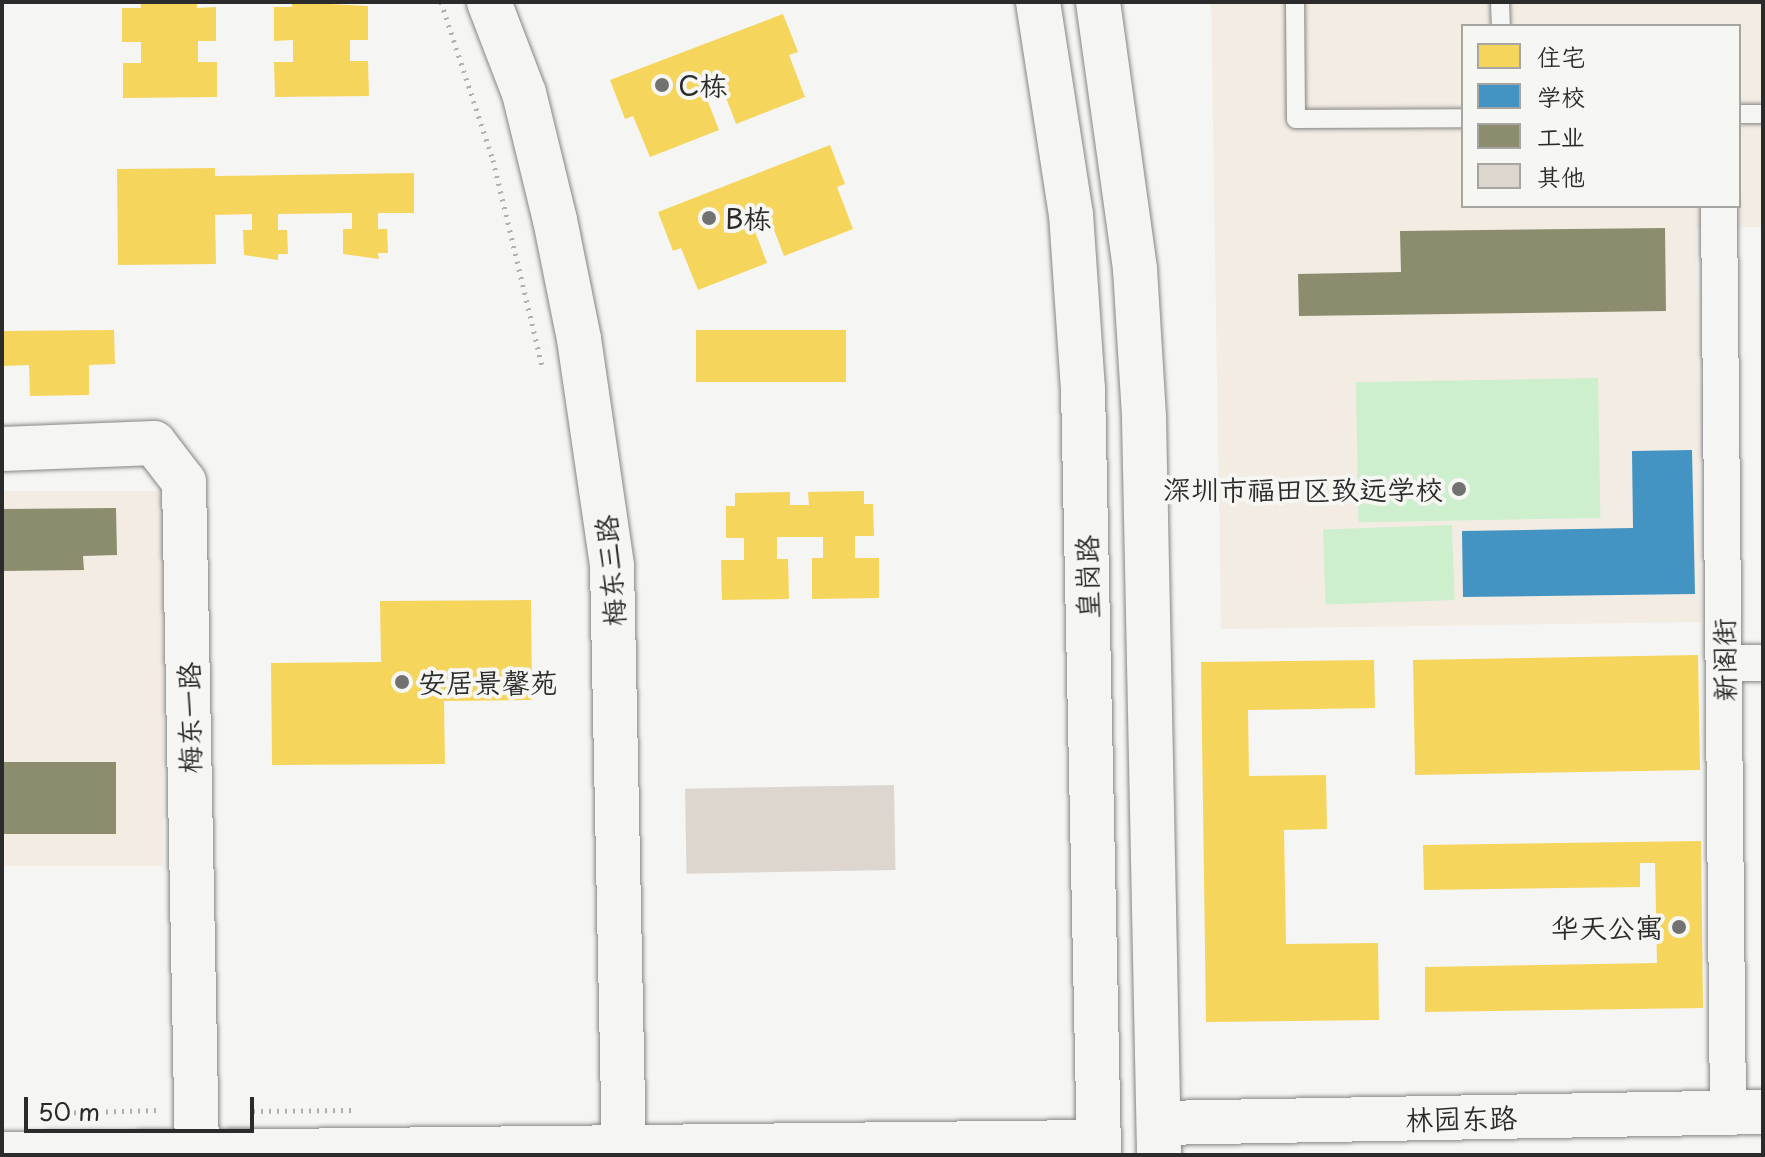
<!DOCTYPE html>
<html>
<head>
<meta charset="utf-8">
<style>
	body { margin:0 }
	#map { position:relative; width:1765px; height:1157px; overflow:hidden; background:#f5f5f3; font-family:"Playpen Sans","LXGW WenKai TC",sans-serif }
	div>[style] { position:absolute }
	.built>* { inset:0; background:#f3ece3; transform-origin:0 0 }
	.green>* { inset:0; background:#cdefce; transform-origin:0 0 }
	.homes>* { inset:0; background:#f6d55c; transform-origin:0 0 }
	.schools>* { inset:0; background:#4393c3 }
	.industry>* { inset:0; background:#8c8c6e; transform-origin:0 0 }
	.building>* { inset:0; background:#ddd6ce; transform-origin:0 0 }
	.path>* { height:5px; margin-top:-2.5px; transform-origin:0; background:repeating-linear-gradient(90deg,#b0b0af 0 2px,transparent 0 8px) }
	.roads { filter:drop-shadow(0 0 2px #868685) drop-shadow(0 0 2px #868685) }
	.lane>* { height:18px; margin:-9px; padding:0 9px; transform-origin:9px; border-radius:9px; background:#f5f5f3 }
	.street>* { height:36px; margin:-18px; padding:0 18px; transform-origin:18px; border-radius:18px; background:#f5f5f3 }
	.secondary>* { height:44px; margin:-22px; padding:0 22px; transform-origin:22px; border-radius:22px; background:#f5f5f3 }
	.highway>* { height:44px; margin:-22px; padding:0 22px; transform-origin:22px; border-radius:22px; background:#f5f5f3 }
	.dots>* { width:22px; height:22px; translate:-50% -50%; box-sizing:border-box; border:4px solid #f6f6f2; border-radius:50% }
	span { translate:-50% -50%; white-space:nowrap; text-align:center; line-height:1.15; -webkit-text-stroke:8px #f6f6f2; paint-order:stroke }
	.poi-label { font-size:28px; color:#2b2b2b }
	.left { translate:0 -50%; text-align:left }
	.right { translate:-100% -50%; text-align:right }
	.street-label { font-size:28px; color:#2b2b2b }
	.frame { position:absolute; inset:0; border:4px solid #2b2b2b; pointer-events:none }
	.legend { position:absolute; left:1461px; top:24px; width:280px; height:184px; box-sizing:border-box; background:#f6f6f2; border:2px solid #a5a5a2; margin:0; padding:10px 14px; list-style:none; font-size:24px; color:#2b2b2b }
	.legend li { display:flex; align-items:center; gap:16px; height:40px }
	.legend b { width:40px; border:2px solid #a5a5a2 }
	.scale { position:absolute; left:24px; top:1097px; width:230px; height:36px; box-sizing:border-box; border:4px solid #2b2b2b; border-top:0; padding-left:10px; font-size:24px; line-height:28px; white-space:nowrap; color:#2b2b2b; -webkit-text-stroke:6px #f6f6f2; paint-order:stroke }
</style>
</head>
<body>
<div id="map">
	<div class="built">
		<div style="clip-path:polygon(evenodd,1211px 2px,1763px 2px,1763px 227px,1696px 228px,1701px 622px,1221px 629px,1211px 2px,1463px 26px,1739px 26px,1739px 206px,1463px 206px,1463px 26px)"></div>
		<div style="left:163px;top:491px;width:375px;height:161px;rotate:90deg"></div>
	</div>
	<div class="green">
		<div style="left:1598px;top:378px;width:140px;height:242px;rotate:89deg"></div>
		<div style="left:1452px;top:525px;width:75px;height:129px;rotate:88deg"></div>
	</div>
	<div class="homes">
		<div style="clip-path:polygon(140px 2px,197px 2px,197px 8px,216px 7px,216px 41px,198px 41px,198px 62px,217px 62px,217px 97px,123px 98px,123px 63px,141px 63px,141px 42px,122px 42px,122px 8px,141px 8px)"></div>
		<div style="clip-path:polygon(292px 2px,368px 6px,368px 40px,350px 40px,350px 61px,368px 61px,369px 96px,275px 97px,274px 62px,293px 62px,293px 40px,274px 41px,274px 7px,292px 7px)"></div>
		<div style="clip-path:polygon(783px 14px,798px 52px,789px 55px,805px 97px,736px 124px,720px 82px,703px 89px,719px 130px,650px 157px,633px 116px,625px 119px,610px 80px)"></div>
		<div style="clip-path:polygon(830px 145px,845px 184px,837px 187px,853px 229px,784px 256px,768px 214px,751px 221px,767px 263px,698px 290px,681px 248px,673px 251px,658px 212px)"></div>
		<div style="clip-path:polygon(215px 168px,215px 176px,414px 173px,414px 213px,378px 213px,378px 229px,387px 229px,388px 253px,378px 253px,379px 259px,343px 254px,343px 229px,352px 229px,352px 213px,278px 214px,278px 230px,287px 230px,288px 254px,278px 254px,278px 260px,244px 255px,243px 230px,252px 230px,252px 214px,215px 215px,216px 264px,118px 265px,117px 169px)"></div>
		<div style="clip-path:polygon(114px 330px,115px 364px,89px 365px,89px 395px,30px 396px,29px 365px,2px 366px,2px 331px)"></div>
		<div style="left:846px;top:330px;width:52px;height:150px;rotate:90deg"></div>
		<div style="clip-path:polygon(864px 491px,864px 504px,873px 504px,874px 536px,855px 536px,855px 558px,879px 558px,879px 598px,812px 599px,812px 558px,823px 558px,823px 537px,777px 537px,777px 559px,788px 559px,789px 599px,722px 600px,721px 560px,744px 560px,744px 538px,726px 538px,726px 506px,735px 506px,735px 493px,790px 492px,790px 505px,809px 505px,808px 492px)"></div>
		<div style="clip-path:polygon(531px 600px,532px 700px,444px 701px,445px 764px,272px 765px,271px 663px,381px 662px,380px 601px)"></div>
		<div style="left:1698px;top:655px;width:115px;height:285px;rotate:89deg"></div>
		<div style="clip-path:polygon(1374px 660px,1375px 708px,1248px 710px,1249px 776px,1326px 775px,1327px 829px,1284px 830px,1286px 944px,1378px 943px,1379px 1020px,1206px 1022px,1201px 662px)"></div>
		<div style="clip-path:polygon(1701px 841px,1703px 1008px,1425px 1012px,1425px 967px,1657px 963px,1655px 863px,1640px 863px,1640px 887px,1424px 890px,1423px 845px)"></div>
	</div>
	<div class="schools">
		<div style="clip-path:polygon(1692px 450px,1695px 594px,1463px 597px,1462px 531px,1633px 528px,1632px 451px)"></div>
	</div>
	<div class="industry">
		<div style="clip-path:polygon(1665px 228px,1666px 311px,1299px 316px,1298px 274px,1401px 272px,1400px 231px)"></div>
		<div style="clip-path:polygon(116px 508px,117px 555px,83px 556px,84px 570px,2px 571px,2px 509px)"></div>
		<div style="left:116px;top:762px;width:72px;height:114px;rotate:90deg"></div>
	</div>
	<div class="building">
		<div style="left:894px;top:785px;width:85px;height:209px;rotate:89deg"></div>
	</div>
	<div class="path">
		<div style="left:441px;top:2px;width:166px;rotate:71.8deg"></div>
		<div style="left:493px;top:160px;width:211px;rotate:76.6deg"></div>
		<div style="left:253px;top:1111px;width:104px;rotate:-0.6deg"></div>
		<div style="left:50px;top:1113px;width:110px;rotate:-1.6deg"></div>
	</div>
	<div class="roads">
		<div class="lane">
			<div style="left:1295px;top:2px;width:117px;rotate:89.5deg"></div>
			<div style="left:1296px;top:119px;width:167px;rotate:-0.3deg"></div>
			<div style="left:1500px;top:2px;width:24px;rotate:88deg"></div>
			<div style="left:1739px;top:114px;width:24px"></div>
		</div>
		<div class="street">
			<div style="left:1719px;top:206px;width:907px;rotate:89.43deg"></div>
			<div style="left:1724px;top:663px;width:39px"></div>
		</div>
		<div class="secondary">
			<div style="left:489px;top:2px;width:97px;rotate:69deg"></div>
			<div style="left:524px;top:93px;width:131px;rotate:76.3deg"></div>
			<div style="left:555px;top:220px;width:121px;rotate:78.6deg"></div>
			<div style="left:579px;top:339px;width:229px;rotate:81.7deg"></div>
			<div style="left:612px;top:566px;width:589px;rotate:88.83deg"></div>
			<div style="left:2px;top:449px;width:152px;rotate:-2.3deg"></div>
			<div style="left:154px;top:443px;width:49px;rotate:52.4deg"></div>
			<div style="left:184px;top:482px;width:673px;rotate:88.89deg"></div>
			<div style="left:1159px;top:1123px;width:604px;rotate:-1.04deg"></div>
			<div style="left:2px;top:1154px;width:1097px;rotate:-0.63deg"></div>
		</div>
		<div class="highway">
			<div style="left:1038px;top:2px;width:215px;rotate:81.2deg"></div>
			<div style="left:1071px;top:214px;width:174px;rotate:86.1deg"></div>
			<div style="left:1083px;top:388px;width:767px;rotate:88.8deg"></div>
			<div style="left:1098px;top:2px;width:270px;rotate:82.1deg"></div>
			<div style="left:1135px;top:269px;width:149px;rotate:86.5deg"></div>
			<div style="left:1144px;top:418px;width:737px;rotate:88.83deg"></div>
		</div>
	</div>
	<div class="dots">
		<div style="left:662px;top:85px;background:#727271"></div>
		<div style="left:709px;top:218px;background:#727271"></div>
		<div style="left:1459px;top:489px;background:#727271"></div>
		<div style="left:402px;top:682px;background:#727271"></div>
		<div style="left:1679px;top:927px;background:#727271"></div>
	</div>
	<div class="poi-label">
		<span class="left" style="left:678px;top:85px">C栋</span>
		<span class="left" style="left:725px;top:218px">B栋</span>
		<span class="right" style="left:1443px;top:489px">深圳市福田区致远学校</span>
		<span class="left" style="left:418px;top:682px">安居景馨苑</span>
		<span class="right" style="left:1663px;top:927px">华天公寓</span>
	</div>
	<div class="street-label">
		<span style="left:610px;top:571px;rotate:-95deg">梅东三路</span>
		<span style="left:1087px;top:577px;rotate:-91deg">皇岗路</span>
		<span style="left:1724px;top:660px;rotate:-91deg">新阁街</span>
		<span style="left:189px;top:718px;rotate:-91deg">梅东一路</span>
		<span style="left:1461px;top:1118px;rotate:-1deg">林园东路</span>
	</div>
	<div class="frame"></div>
	<ul class="legend">
	<li><b style="height:22px;background:#f6d55c"></b>住宅</li>
	<li><b style="height:22px;background:#4393c3"></b>学校</li>
	<li><b style="height:22px;background:#8c8c6e"></b>工业</li>
	<li><b style="height:22px;background:#ddd6ce"></b>其他</li>
	</ul>
	<div class="scale">50 m</div>
</div>
</body>
</html>
